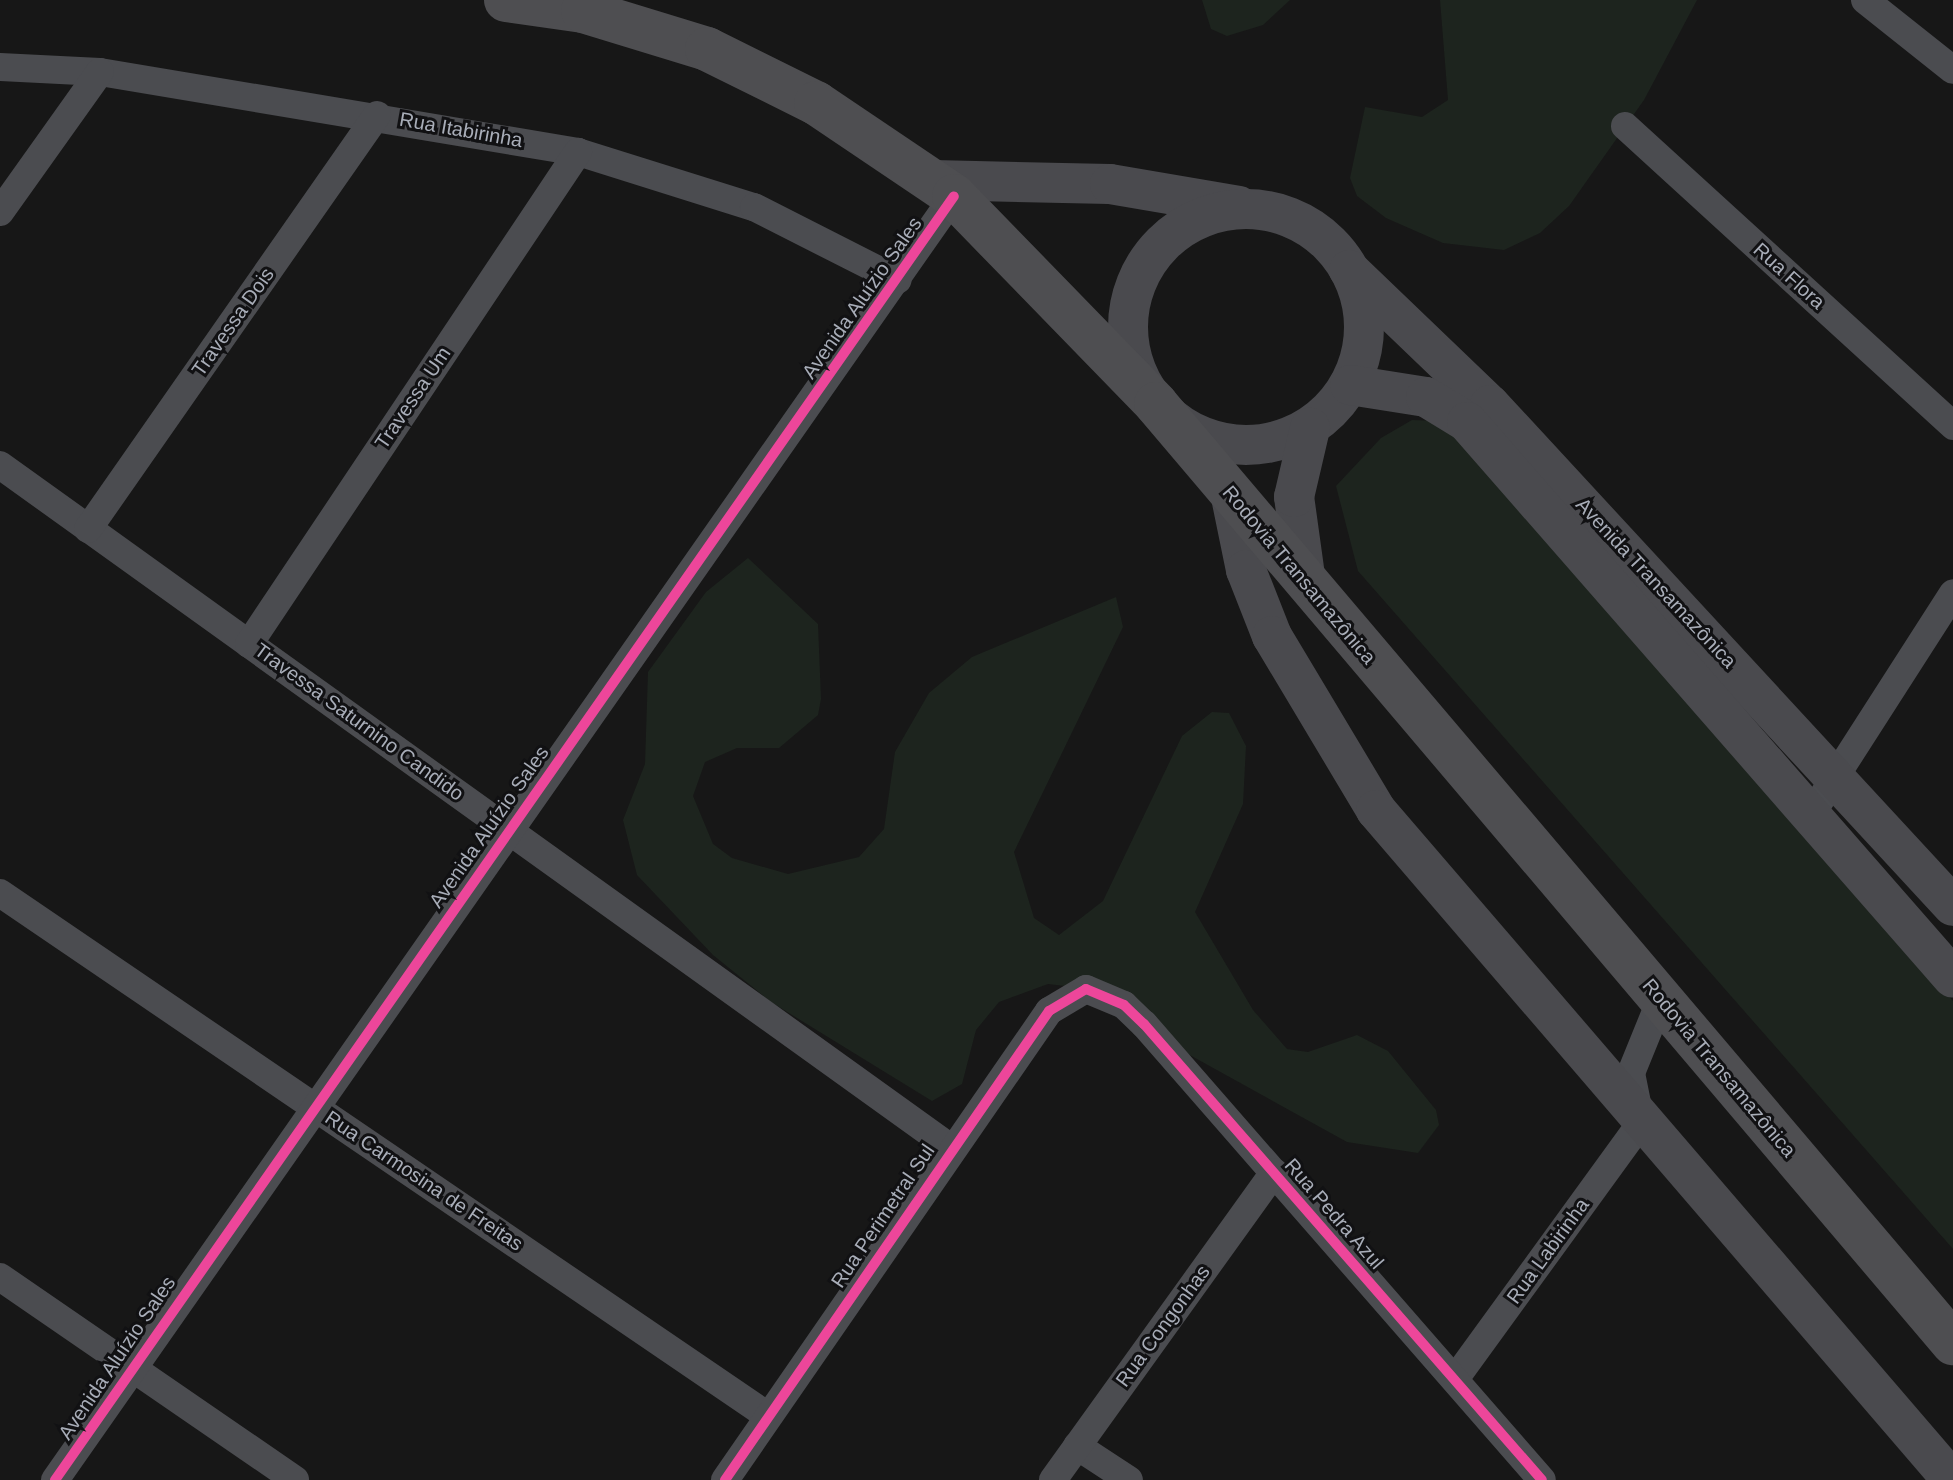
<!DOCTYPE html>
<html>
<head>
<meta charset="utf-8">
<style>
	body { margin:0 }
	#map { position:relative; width:1953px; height:1480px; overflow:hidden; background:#171717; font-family:Arial,sans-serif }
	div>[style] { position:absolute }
	.green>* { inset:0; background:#1d241e }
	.street>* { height:28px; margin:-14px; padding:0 14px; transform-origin:14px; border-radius:14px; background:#4b4c50 }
	.secondary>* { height:40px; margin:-20px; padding:0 20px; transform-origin:20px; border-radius:20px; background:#4a4a4e }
	.secondary>.ring { margin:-20px; padding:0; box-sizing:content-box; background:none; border:40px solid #4a4a4e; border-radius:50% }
	.highway>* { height:44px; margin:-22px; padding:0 22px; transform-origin:22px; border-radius:22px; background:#4e4e51 }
	.cycleway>* { height:10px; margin:-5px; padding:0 5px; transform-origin:5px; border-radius:5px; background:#ed469a }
	span { translate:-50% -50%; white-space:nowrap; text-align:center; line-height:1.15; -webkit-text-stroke:6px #111113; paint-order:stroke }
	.street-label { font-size:20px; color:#a8adb8 }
</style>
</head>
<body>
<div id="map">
	<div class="green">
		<div style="clip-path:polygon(1202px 0,1290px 0,1263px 25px,1227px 36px,1211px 29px)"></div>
		<div style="clip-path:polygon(1440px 0,1697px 0,1644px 100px,1569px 206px,1540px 233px,1504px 250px,1443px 243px,1386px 218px,1357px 196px,1350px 178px,1365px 107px,1422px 117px,1448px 100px)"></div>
		<div style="clip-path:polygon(1412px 420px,1467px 422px,1953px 1001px,1953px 1249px,1358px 571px,1336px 486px,1381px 438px)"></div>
		<div style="clip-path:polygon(748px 558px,818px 624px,821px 699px,818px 715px,779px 748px,737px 748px,705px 762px,693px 796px,713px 844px,732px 858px,788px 874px,859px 857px,884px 829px,895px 752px,929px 693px,972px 657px,1116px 597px,1123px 627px,1014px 852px,1034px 918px,1059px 935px,1103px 901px,1182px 736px,1212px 712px,1229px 713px,1246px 746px,1243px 804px,1195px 912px,1253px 1010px,1287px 1049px,1308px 1052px,1357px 1035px,1388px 1051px,1436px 1110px,1439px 1125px,1418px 1153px,1347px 1142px,1065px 986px,1048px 984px,999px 1002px,976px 1030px,962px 1084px,932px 1101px,771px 1002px,713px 955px,637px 875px,623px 820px,645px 764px,648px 672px,706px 592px)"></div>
	</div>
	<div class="street">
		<div style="left:1865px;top:0;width:112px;rotate:38.5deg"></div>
		<div style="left:0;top:67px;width:100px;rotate:2.9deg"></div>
		<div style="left:100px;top:72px;width:485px;rotate:9.5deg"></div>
		<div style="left:578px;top:152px;width:184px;rotate:17.4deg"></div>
		<div style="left:754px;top:207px;width:161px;rotate:26.9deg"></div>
		<div style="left:1625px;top:126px;width:445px;rotate:42.4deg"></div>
		<div style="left:0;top:212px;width:172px;rotate:-54.5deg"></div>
		<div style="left:0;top:465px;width:1171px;rotate:35.69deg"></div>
		<div style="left:88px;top:529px;width:505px;rotate:-55.08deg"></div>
		<div style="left:249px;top:644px;width:592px;rotate:-56.23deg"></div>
		<div style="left:1812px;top:813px;width:261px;rotate:-57.3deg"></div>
		<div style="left:0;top:893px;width:929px;rotate:34.25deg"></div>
		<div style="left:0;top:1277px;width:358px;rotate:34.5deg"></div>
		<div style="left:1455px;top:1379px;width:316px;rotate:-54deg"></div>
		<div style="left:1641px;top:1123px;width:51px;rotate:-101.3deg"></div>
		<div style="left:1631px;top:1073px;width:80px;rotate:-67.9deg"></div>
		<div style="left:1077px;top:1446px;width:62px;rotate:33.2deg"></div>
		<div style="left:55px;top:1480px;width:1567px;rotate:-55deg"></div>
		<div style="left:725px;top:1480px;width:570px;rotate:-55.36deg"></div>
		<div style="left:1049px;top:1011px;width:43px;rotate:-30.7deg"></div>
		<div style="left:1086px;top:989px;width:41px;rotate:22.8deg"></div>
		<div style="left:1124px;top:1005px;width:28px;rotate:44deg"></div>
		<div style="left:1144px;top:1024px;width:605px;rotate:48.89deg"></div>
		<div style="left:1053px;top:1480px;width:379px;rotate:-54.3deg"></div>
	</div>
	<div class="secondary">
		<div style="left:933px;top:180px;width:177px;rotate:1.3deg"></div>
		<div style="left:1110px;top:184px;width:131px;rotate:9.7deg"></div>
		<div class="ring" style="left:1128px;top:209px;width:196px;height:196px"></div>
		<div style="left:1349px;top:270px;width:195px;rotate:43.8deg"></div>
		<div style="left:1490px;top:405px;width:682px;rotate:47.26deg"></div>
		<div style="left:1350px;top:385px;width:77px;rotate:9deg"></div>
		<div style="left:1426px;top:397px;width:48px;rotate:31.4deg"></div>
		<div style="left:1467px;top:422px;width:738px;rotate:48.84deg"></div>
		<div style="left:1230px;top:492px;width:80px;rotate:78.4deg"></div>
		<div style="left:1246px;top:570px;width:71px;rotate:68.5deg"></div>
		<div style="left:1272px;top:636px;width:203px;rotate:59.1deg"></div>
		<div style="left:1376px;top:810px;width:884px;rotate:49.31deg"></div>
		<div style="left:1306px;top:583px;width:87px;rotate:-97.9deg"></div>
		<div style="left:1294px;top:497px;width:71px;rotate:-76.9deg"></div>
	</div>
	<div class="highway">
		<div style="left:506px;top:0;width:78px;rotate:8.1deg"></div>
		<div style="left:583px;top:11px;width:130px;rotate:17deg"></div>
		<div style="left:707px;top:49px;width:122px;rotate:26.4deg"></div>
		<div style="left:816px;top:103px;width:166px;rotate:34deg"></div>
		<div style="left:954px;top:196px;width:290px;rotate:45.8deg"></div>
		<div style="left:1156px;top:404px;width:1232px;rotate:49.68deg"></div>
	</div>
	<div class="cycleway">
		<div style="left:55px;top:1480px;width:1567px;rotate:-55deg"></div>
		<div style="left:725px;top:1480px;width:570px;rotate:-55.36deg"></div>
		<div style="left:1049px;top:1011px;width:43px;rotate:-30.7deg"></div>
		<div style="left:1086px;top:989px;width:41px;rotate:22.8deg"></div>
		<div style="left:1124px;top:1005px;width:28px;rotate:44deg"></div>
		<div style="left:1144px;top:1024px;width:605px;rotate:48.89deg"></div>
	</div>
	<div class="street-label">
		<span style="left:461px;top:130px;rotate:10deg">Rua Itabirinha</span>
		<span style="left:1789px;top:276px;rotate:42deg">Rua Flora</span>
		<span style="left:862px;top:298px;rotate:-55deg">Avenida Aluízio Sales</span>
		<span style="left:233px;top:322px;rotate:-55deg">Travessa Dois</span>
		<span style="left:413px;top:398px;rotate:-56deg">Travessa Um</span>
		<span style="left:1299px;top:575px;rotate:50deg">Rodovia Transamazônica</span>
		<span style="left:1656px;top:583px;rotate:47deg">Avenida Transamazônica</span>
		<span style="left:359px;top:722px;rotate:36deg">Travessa Saturnino Candido</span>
		<span style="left:489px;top:827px;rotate:-55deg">Avenida Aluízio Sales</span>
		<span style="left:1719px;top:1068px;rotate:50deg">Rodovia Transamazônica</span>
		<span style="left:424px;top:1181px;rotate:34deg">Rua Carmosina de Freitas</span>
		<span style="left:1334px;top:1214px;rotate:49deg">Rua Pedra Azul</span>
		<span style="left:883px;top:1216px;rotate:-56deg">Rua Perimetral Sul</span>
		<span style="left:1548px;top:1251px;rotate:-54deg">Rua Labirinha</span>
		<span style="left:1163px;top:1326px;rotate:-54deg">Rua Congonhas</span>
		<span style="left:117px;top:1358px;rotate:-56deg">Avenida Aluízio Sales</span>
	</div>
</div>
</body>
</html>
